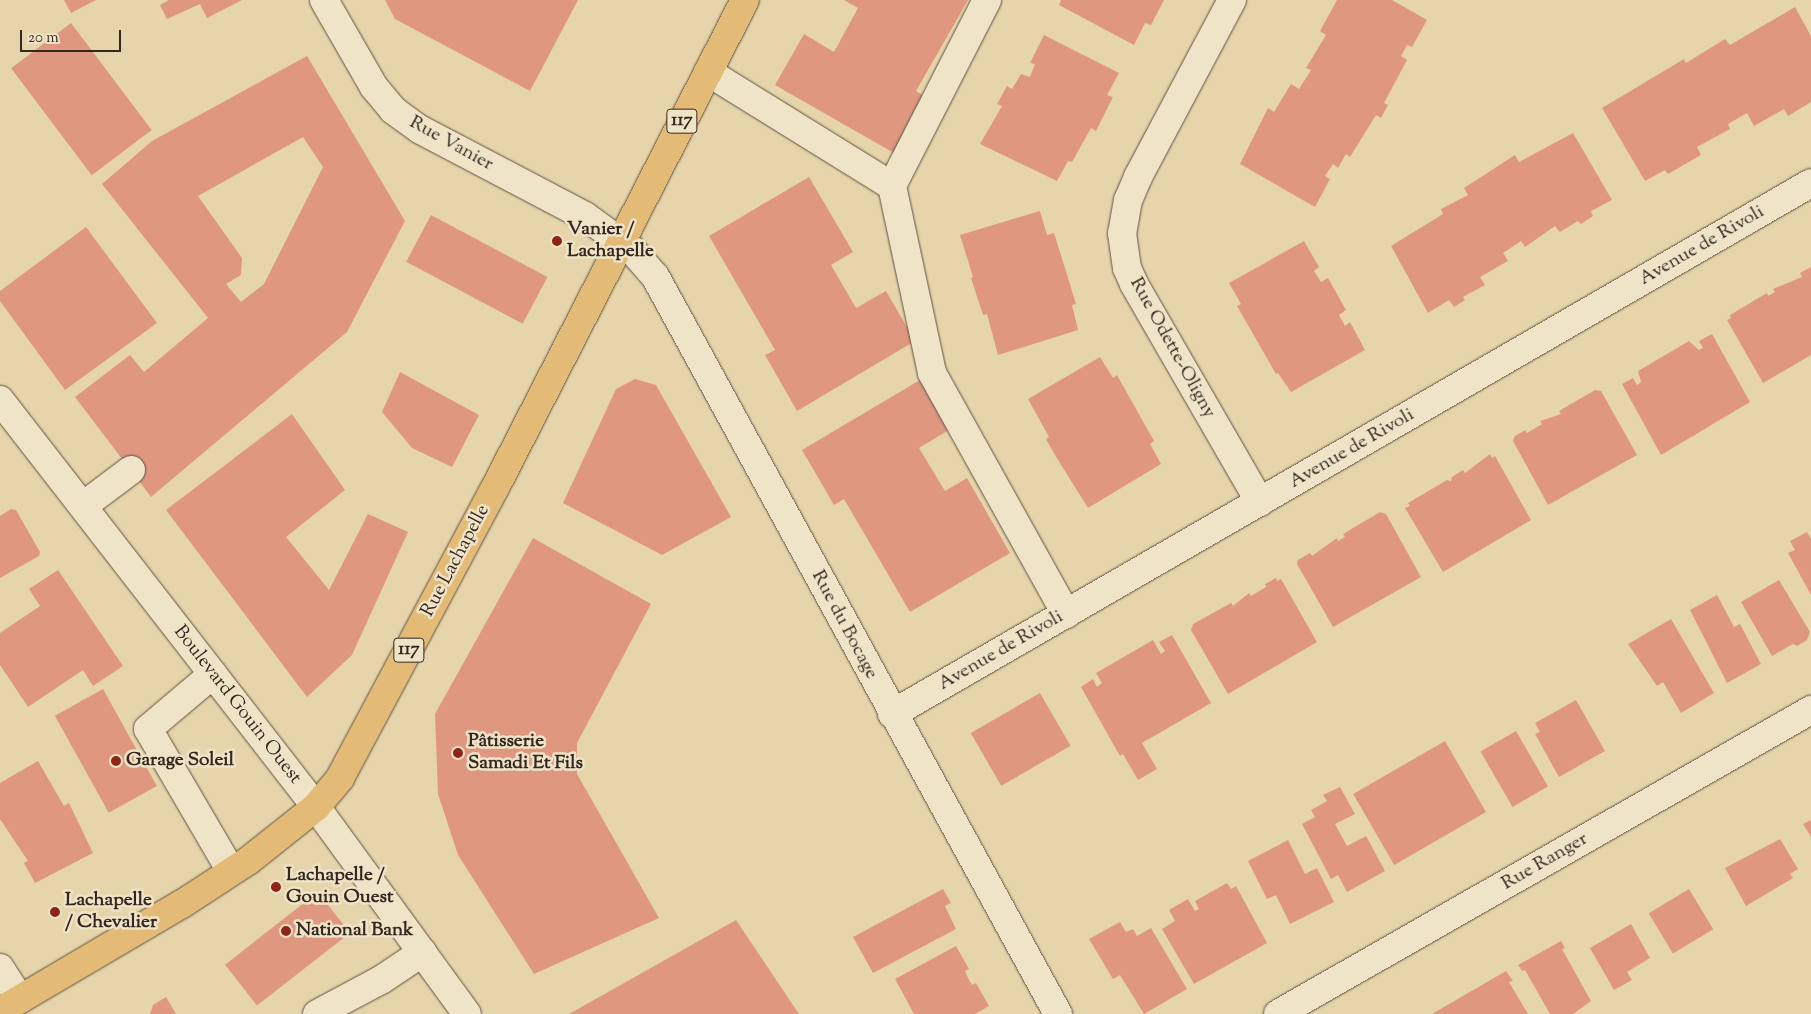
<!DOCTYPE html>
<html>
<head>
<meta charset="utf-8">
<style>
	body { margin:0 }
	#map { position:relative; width:1811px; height:1014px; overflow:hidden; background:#e6d5ab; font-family:"Sorts Mill Goudy",serif }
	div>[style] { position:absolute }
	.building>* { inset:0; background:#e09780; transform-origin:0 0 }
	.roads { filter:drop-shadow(0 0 1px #615242) drop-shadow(0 0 1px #615242) }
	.minor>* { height:28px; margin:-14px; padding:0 14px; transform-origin:14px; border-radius:14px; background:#efe4c8 }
	.major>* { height:28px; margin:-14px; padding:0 14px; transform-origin:14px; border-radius:14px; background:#e3ba76 }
	.dots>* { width:14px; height:14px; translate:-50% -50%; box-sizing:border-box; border:2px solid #efe4c8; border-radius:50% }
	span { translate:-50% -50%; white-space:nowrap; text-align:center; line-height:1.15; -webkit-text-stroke:5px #efe4c8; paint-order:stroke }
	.shield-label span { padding:1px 4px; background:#efe4c8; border:1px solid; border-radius:4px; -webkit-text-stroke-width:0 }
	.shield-label { font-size:18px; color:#35271f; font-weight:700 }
	.street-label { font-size:19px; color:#35271f }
	.poi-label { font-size:19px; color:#35271f; font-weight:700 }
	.left { translate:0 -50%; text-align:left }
	.scale { position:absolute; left:20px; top:30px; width:101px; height:22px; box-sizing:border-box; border:2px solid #35271f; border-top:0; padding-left:6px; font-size:15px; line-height:18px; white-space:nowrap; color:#35271f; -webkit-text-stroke:4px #efe4c8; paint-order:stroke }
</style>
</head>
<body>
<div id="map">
	<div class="building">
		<div style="clip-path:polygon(64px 0,96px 0,71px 13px)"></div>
		<div style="clip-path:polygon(169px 0,242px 0,207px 18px,200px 4px,167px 19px,160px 5px)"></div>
		<div style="clip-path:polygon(385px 0,578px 0,530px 91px,395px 19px)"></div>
		<div style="clip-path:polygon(844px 0,968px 0,916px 91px,926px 97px,894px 153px,775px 85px,804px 34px,834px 52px,858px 8px)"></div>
		<div style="clip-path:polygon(1061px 0,1164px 0,1151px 25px,1145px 23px,1134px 45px,1059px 5px)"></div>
		<div style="clip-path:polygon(1337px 0,1392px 0,1427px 20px,1412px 47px,1407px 45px,1401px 56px,1407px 60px,1384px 103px,1388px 105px,1381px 118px,1376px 115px,1350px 157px,1346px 154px,1338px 168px,1333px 164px,1325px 176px,1330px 179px,1315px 207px,1240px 164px,1268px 108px,1274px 112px,1291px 84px,1299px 89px,1311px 70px,1306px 68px,1326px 35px,1320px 31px)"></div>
		<div style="clip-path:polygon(1795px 7px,1811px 36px,1811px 102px,1788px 116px,1784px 109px,1754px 126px,1747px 113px,1728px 124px,1730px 129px,1697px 147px,1701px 155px,1668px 174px,1665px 170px,1645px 181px,1602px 108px,1684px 59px,1686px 63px,1725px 39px,1730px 45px)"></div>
		<div style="left:71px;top:23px;width:134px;height:75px;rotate:53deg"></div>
		<div style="clip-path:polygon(1044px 35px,1119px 73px,1107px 95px,1113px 97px,1096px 131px,1091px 128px,1072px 162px,1068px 161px,1057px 181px,980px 144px,1002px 106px,997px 104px,1007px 86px,1012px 89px,1021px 74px,1030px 77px,1035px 64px,1030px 63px)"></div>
		<div style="clip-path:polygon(evenodd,307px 56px,405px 221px,347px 332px,151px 497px,75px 397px,130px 355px,144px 372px,208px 318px,102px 184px,152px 141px,307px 56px,303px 137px,323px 167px,264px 284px,241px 302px,226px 284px,241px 275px,242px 258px,198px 196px,303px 137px)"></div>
		<div style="clip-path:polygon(1573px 133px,1612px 200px,1591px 211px,1593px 216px,1581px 224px,1578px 221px,1560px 232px,1555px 226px,1525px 247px,1521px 241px,1503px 253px,1508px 261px,1480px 277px,1485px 285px,1463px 297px,1465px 300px,1454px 307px,1449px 300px,1428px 313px,1391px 246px,1443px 214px,1441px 209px,1468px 195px,1464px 188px,1515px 155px,1519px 162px)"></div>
		<div style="clip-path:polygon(809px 177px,853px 252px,831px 265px,856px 308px,886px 291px,915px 341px,797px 411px,765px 355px,775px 350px,709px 236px)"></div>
		<div style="clip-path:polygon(1040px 211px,1047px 235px,1054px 233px,1065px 268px,1076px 304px,1072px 305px,1078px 330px,998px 355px,987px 314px,983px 315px,971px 278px,973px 277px,960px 235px)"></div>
		<div style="left:431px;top:215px;width:132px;height:53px;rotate:28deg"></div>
		<div style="clip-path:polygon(86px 227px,157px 323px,65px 390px,0 301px,0 291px)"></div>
		<div style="clip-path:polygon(1304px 241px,1319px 267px,1314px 271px,1321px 282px,1328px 278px,1346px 310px,1339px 315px,1345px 326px,1350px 322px,1365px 350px,1291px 392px,1278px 373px,1276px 374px,1237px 306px,1241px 304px,1229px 283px)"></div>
		<div style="clip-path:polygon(1811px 267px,1811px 355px,1763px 383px,1727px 320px,1731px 318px,1730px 315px,1767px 293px,1768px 296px,1775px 292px,1773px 289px,1802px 277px,1800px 273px)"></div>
		<div style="clip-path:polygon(1712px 334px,1750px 402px,1661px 455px,1622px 384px,1633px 378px,1637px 385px,1641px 382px,1638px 371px,1689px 341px,1699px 350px,1703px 348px,1699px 341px)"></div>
		<div style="clip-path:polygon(1100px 357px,1113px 378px,1117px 375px,1154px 441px,1150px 444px,1161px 464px,1088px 508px,1055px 455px,1046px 439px,1049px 437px,1028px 399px)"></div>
		<div style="clip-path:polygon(400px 372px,479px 415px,452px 467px,412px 448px,382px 412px)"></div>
		<div style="clip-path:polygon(635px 379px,656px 385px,731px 517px,662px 555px,563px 503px,616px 389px)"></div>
		<div style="clip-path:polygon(920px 380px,949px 430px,919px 448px,945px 491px,967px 478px,1010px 553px,910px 612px,844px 499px,834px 505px,802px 450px)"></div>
		<div style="clip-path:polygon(1595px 390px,1601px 391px,1637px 455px,1548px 505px,1513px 441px,1515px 436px,1525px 430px,1527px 433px,1542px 424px,1540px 421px,1561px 414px,1559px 411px)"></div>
		<div style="clip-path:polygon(292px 414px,345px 490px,286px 537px,329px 590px,368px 514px,408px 532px,352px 655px,307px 697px,166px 510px)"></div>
		<div style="clip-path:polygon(1490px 454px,1492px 458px,1495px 456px,1531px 520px,1443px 572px,1405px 508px,1410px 506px,1408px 503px,1447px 480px,1451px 481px,1452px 477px,1463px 470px,1465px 473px)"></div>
		<div style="clip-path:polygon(11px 509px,16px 510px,40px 552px,39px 556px,0 578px,0 516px)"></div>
		<div style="clip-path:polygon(1380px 512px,1386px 514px,1421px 577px,1333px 627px,1297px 564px,1298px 560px,1310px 553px,1312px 556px,1337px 538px,1338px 541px,1345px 537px,1343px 534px)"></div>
		<div style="clip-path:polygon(1807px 532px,1811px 539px,1811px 595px,1788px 553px,1795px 550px,1790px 541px)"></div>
		<div style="clip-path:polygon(533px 538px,651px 604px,577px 743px,577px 774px,659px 918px,534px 974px,458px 855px,438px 794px,435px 714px)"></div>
		<div style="clip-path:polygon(58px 570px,123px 666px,93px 686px,83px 670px,28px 707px,0 665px,0 633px,40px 606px,29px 589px)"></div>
		<div style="clip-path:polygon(1276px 578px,1277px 581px,1281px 579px,1317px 642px,1228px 694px,1191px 630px,1193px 624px,1231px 603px,1233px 606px,1249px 593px,1251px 596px,1266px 587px,1265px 584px)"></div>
		<div style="clip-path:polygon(1779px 580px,1810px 632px,1807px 640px,1797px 646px,1793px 644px,1772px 656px,1741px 602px)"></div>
		<div style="clip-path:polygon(1717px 595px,1734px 627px,1740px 624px,1761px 664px,1727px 683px,1690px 610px)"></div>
		<div style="clip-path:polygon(1671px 619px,1714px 693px,1681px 713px,1663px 682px,1657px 686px,1628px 644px)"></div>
		<div style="clip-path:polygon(1172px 635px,1211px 703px,1142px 743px,1157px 769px,1138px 780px,1123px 754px,1120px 756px,1081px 687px,1093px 679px,1097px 687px,1102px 683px,1096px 673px,1153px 640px,1161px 654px,1165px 651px,1159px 642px)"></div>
		<div style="left:103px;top:689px;width:111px;height:55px;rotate:61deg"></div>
		<div style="left:1040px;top:693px;width:61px;height:80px;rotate:60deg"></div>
		<div style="clip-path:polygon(1576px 700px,1605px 751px,1559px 777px,1535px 734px,1540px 732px,1535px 723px)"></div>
		<div style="left:1516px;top:731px;width:64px;height:41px;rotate:60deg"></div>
		<div style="left:1445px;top:741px;width:82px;height:106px;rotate:60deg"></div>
		<div style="clip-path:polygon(38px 761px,64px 806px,69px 803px,93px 853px,35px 883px,24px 863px,28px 861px,0 819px,0 783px)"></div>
		<div style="clip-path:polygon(1340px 787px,1355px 814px,1335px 824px,1347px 846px,1366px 836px,1385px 871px,1347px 892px,1338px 875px,1331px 879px,1302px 824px,1315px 817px,1311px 810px,1327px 801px,1323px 795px)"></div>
		<div style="clip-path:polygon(1811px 820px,1811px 837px,1803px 824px)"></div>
		<div style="clip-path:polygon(1780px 839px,1798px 869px,1790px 874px,1793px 878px,1746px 906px,1725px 868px)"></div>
		<div style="clip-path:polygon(1288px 840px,1305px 874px,1317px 868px,1334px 902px,1290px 924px,1276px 895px,1267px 899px,1248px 861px)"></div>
		<div style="clip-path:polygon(1227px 883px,1231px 889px,1236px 886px,1267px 943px,1194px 984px,1162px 929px,1175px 921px,1169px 910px,1188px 899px,1195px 911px,1199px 909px,1195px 901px)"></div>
		<div style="clip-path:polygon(943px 889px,951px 903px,945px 906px,956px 929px,873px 973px,853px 937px)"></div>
		<div style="left:1689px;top:889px;width:47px;height:47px;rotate:59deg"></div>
		<div style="left:318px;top:892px;width:52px;height:118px;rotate:52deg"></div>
		<div style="clip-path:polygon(736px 920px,799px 1014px,569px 1014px)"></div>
		<div style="clip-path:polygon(1120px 922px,1126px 932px,1133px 929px,1137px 936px,1151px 928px,1187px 989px,1144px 1014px,1120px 975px,1113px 979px,1089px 939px)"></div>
		<div style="clip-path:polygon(1631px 924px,1650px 958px,1627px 972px,1632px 980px,1614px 990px,1590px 948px)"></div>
		<div style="clip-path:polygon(1561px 941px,1565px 948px,1562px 949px,1591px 1001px,1573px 1014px,1550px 1014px,1525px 970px,1522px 971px,1518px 965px)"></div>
		<div style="clip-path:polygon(956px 946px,969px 969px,965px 971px,968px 978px,972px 985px,976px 983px,989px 1006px,975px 1014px,914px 1014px,895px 979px)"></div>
		<div style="clip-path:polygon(1506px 971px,1513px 981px,1509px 982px,1528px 1014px,1432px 1014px)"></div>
		<div style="clip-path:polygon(166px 997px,176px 1014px,150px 1014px,153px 1005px)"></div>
	</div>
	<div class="roads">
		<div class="minor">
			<div style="left:324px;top:0;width:100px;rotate:60.1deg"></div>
			<div style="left:374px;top:87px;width:30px;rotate:50deg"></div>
			<div style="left:393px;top:110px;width:34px;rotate:36deg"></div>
			<div style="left:421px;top:130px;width:185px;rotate:27.7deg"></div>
			<div style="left:585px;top:216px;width:58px;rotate:35.9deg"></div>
			<div style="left:632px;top:250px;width:35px;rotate:49deg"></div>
			<div style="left:655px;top:276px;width:841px;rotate:61.36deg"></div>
			<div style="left:987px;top:0;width:209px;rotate:117.1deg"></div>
			<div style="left:892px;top:186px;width:191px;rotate:77.9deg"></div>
			<div style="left:932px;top:373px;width:276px;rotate:60.9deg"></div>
			<div style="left:1232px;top:0;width:200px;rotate:118deg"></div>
			<div style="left:1138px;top:177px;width:25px;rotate:113deg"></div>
			<div style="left:1128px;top:200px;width:34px;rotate:100deg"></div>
			<div style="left:1122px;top:233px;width:35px;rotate:82deg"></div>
			<div style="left:1127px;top:268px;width:17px;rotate:66deg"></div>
			<div style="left:1134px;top:284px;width:252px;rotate:60deg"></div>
			<div style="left:708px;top:72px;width:216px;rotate:31.8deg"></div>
			<div style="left:0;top:400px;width:515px;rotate:52.17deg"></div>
			<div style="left:316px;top:807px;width:256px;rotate:53.9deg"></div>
			<div style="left:83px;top:506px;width:60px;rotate:-36.9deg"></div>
			<div style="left:213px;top:674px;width:85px;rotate:139.8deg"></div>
			<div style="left:148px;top:729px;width:164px;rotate:59.7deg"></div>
			<div style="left:892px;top:714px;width:1061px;rotate:-30.02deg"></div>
			<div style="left:0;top:968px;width:37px;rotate:57deg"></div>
			<div style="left:317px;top:1014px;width:72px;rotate:-28deg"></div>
			<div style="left:381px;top:980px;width:50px;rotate:-33.7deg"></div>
			<div style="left:1278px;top:1014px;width:614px;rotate:-29.7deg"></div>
		</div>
		<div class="major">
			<div style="left:0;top:1011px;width:211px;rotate:-30.5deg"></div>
			<div style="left:182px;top:904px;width:79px;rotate:-33.1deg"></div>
			<div style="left:248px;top:861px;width:87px;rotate:-38.5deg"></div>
			<div style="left:316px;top:807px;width:38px;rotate:-50deg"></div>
			<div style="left:340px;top:778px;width:329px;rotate:-61.9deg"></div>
			<div style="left:495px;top:488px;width:548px;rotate:-62.87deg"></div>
		</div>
	</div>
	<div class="dots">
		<div style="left:557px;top:241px;background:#8f2418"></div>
		<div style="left:458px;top:753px;background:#8f2418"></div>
		<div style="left:116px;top:761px;background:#8f2418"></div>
		<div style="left:276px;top:887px;background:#8f2418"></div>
		<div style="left:55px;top:912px;background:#8f2418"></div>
		<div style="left:286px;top:931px;background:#8f2418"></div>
	</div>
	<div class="shield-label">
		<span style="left:682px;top:121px">117</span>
		<span style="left:409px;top:650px">117</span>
	</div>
	<div class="street-label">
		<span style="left:451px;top:144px;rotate:29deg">Rue Vanier</span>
		<span style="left:1702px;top:246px;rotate:-30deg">Avenue de Rivoli</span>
		<span style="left:1172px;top:348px;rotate:61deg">Rue Odette-Oligny</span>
		<span style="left:1352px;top:449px;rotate:-30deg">Avenue de Rivoli</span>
		<span style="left:456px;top:561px;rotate:-62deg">Rue Lachapelle</span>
		<span style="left:844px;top:625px;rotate:62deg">Rue du Bocage</span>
		<span style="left:1001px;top:651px;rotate:-30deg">Avenue de Rivoli</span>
		<span style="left:237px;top:705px;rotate:52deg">Boulevard Gouin Ouest</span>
		<span style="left:1545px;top:862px;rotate:-30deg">Rue Ranger</span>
	</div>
	<div class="poi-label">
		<span class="left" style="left:567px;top:241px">Vanier /<br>Lachapelle</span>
		<span class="left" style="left:468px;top:753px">Pâtisserie<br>Samadi Et Fils</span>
		<span class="left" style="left:126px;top:761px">Garage Soleil</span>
		<span class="left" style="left:286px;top:887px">Lachapelle /<br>Gouin Ouest</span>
		<span class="left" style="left:65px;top:912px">Lachapelle<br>/ Chevalier</span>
		<span class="left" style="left:296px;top:931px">National Bank</span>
	</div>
	<div class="scale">20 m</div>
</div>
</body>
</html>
